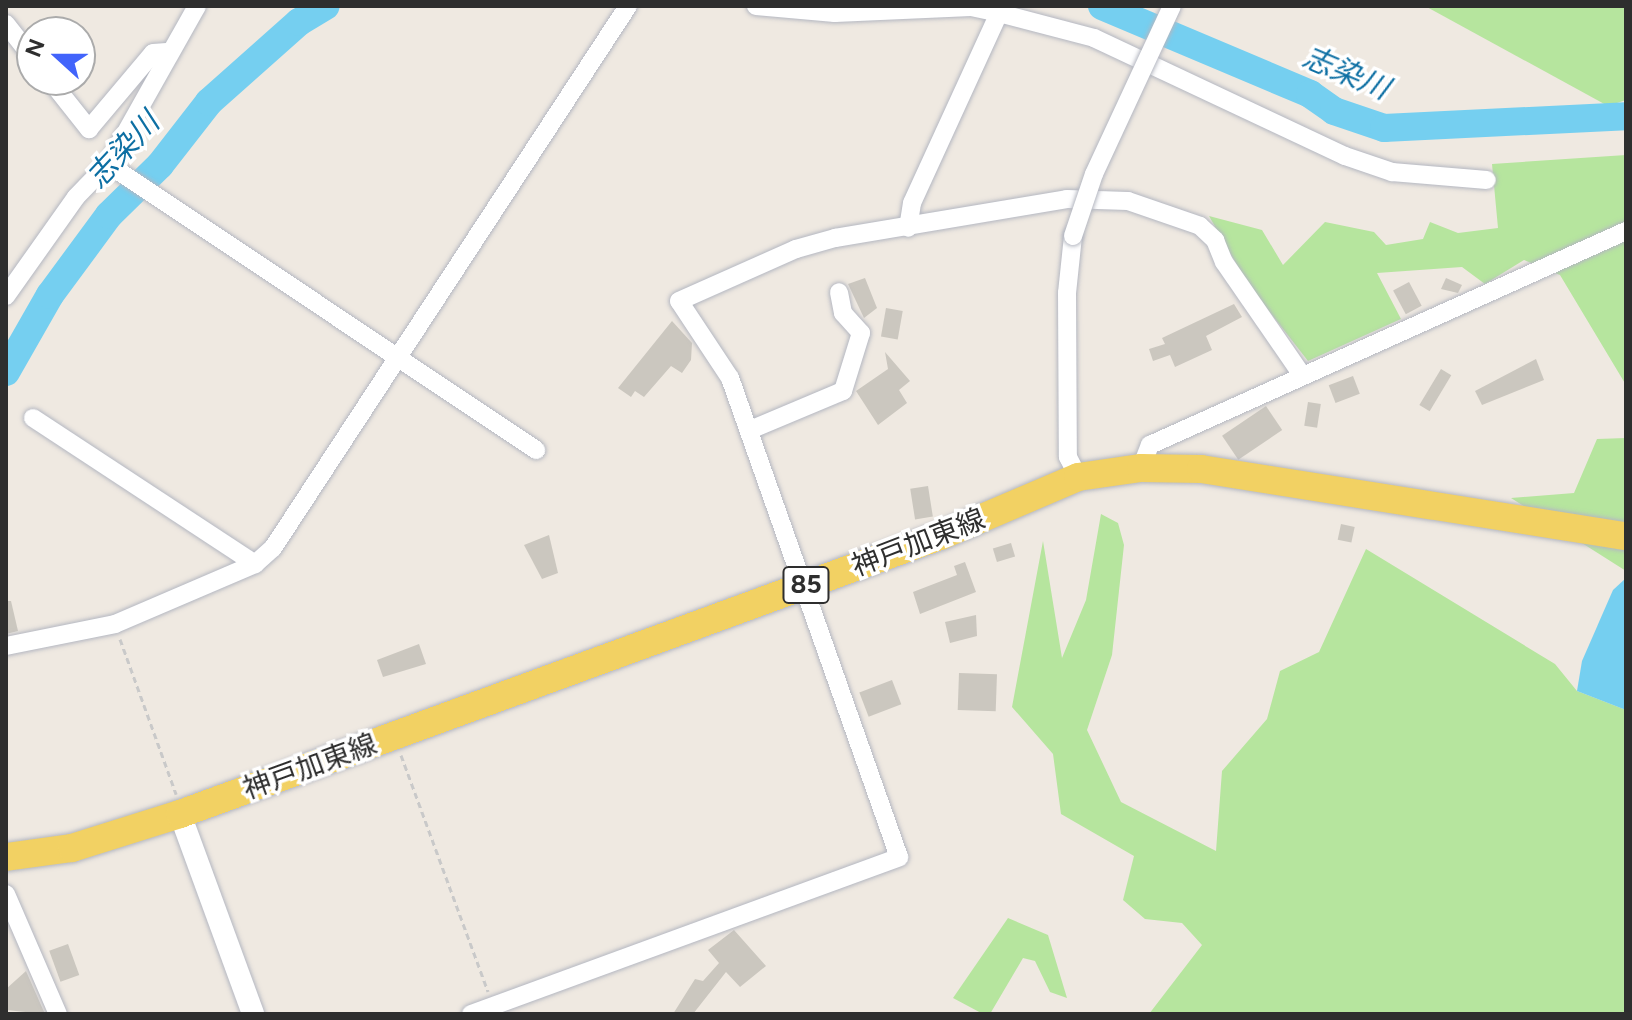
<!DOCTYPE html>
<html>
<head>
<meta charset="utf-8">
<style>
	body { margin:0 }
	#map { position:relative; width:1632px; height:1020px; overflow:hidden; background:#efe9e1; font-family:Figtree,"Noto Sans JP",sans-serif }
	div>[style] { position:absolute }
	.green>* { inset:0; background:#b6e59e }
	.water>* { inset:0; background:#75cff0 }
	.river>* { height:28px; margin:-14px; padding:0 14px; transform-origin:14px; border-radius:14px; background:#75cff0 }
	.building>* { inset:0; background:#cbc7bf; transform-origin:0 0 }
	.path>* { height:3px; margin-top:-1.5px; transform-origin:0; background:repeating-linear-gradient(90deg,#c9c9c9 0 6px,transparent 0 10px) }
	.roads { filter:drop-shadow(0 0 2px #b4b7c1) drop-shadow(0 0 2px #b4b7c1) }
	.minor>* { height:18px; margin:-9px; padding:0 9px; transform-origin:9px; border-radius:9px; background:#fff }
	.tertiary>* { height:22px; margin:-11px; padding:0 11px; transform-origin:11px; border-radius:11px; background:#fff }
	.primary>* { height:28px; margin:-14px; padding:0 14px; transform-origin:14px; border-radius:14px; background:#f2d163 }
	.bridges { filter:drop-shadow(0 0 2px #b4b7c1) drop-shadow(0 0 2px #b4b7c1) }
	.minor-bridge>* { height:18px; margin:-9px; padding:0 9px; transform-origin:9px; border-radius:9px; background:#fff }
	span { translate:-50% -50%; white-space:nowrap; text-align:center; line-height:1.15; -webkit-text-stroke:7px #fff; paint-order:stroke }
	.shield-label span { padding:2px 6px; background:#fff; border:2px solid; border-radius:6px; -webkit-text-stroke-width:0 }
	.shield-label { font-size:26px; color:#2e2e2e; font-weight:700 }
	.street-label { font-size:28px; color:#2e2e2e }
	.water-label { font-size:30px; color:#0d6fa3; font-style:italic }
	.frame { position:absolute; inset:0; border:8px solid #2e2e2e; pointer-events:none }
	.north { position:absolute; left:16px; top:16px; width:80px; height:80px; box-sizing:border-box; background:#fff; border:2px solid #ababab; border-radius:50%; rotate:291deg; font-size:22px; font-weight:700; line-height:32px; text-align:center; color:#2e2e2e }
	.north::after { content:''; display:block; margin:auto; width:28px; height:36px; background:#4264fb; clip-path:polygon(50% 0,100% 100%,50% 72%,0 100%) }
</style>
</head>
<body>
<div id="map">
	<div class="green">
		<div style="clip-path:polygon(1425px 6px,1626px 6px,1626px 100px,1608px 106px)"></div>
		<div style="clip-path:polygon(1626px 155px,1626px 385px,1560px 275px,1524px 260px,1485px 284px,1462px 267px,1377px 273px,1401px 319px,1308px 361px,1248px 284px,1209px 216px,1262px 230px,1283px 265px,1325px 222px,1374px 232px,1386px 245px,1423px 239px,1430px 222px,1458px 233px,1498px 228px,1492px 164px)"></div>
		<div style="clip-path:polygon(1626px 438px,1626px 571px,1511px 498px,1574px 493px,1597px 439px)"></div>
		<div style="clip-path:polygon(1101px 514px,1118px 523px,1124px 545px,1112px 655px,1087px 730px,1121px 802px,1216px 851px,1222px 771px,1267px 719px,1280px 671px,1319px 652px,1366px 549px,1555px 664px,1577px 691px,1626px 710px,1626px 1014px,1149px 1014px,1202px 945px,1182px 923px,1145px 919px,1123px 900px,1134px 856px,1061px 814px,1053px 754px,1012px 707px,1043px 541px,1062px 658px,1086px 600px)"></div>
		<div style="clip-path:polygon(1008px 918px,1048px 935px,1067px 998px,1050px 992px,1035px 961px,1023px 958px,990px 1014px,983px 1014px,953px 998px)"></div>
	</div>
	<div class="water">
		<div style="clip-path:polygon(1626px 578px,1626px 710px,1577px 691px,1582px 661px,1613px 590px)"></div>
	</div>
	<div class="river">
		<div style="left:1102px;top:6px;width:226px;rotate:22.9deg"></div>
		<div style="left:1310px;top:94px;width:29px;rotate:35deg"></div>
		<div style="left:1334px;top:111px;width:53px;rotate:18.8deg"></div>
		<div style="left:1384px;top:128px;width:242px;rotate:-2.8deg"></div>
		<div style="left:6px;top:372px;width:89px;rotate:-60.3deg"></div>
		<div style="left:50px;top:295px;width:99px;rotate:-53.6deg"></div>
		<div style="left:109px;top:215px;width:71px;rotate:-44.4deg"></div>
		<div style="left:160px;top:165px;width:80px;rotate:-52.1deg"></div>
		<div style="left:209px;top:102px;width:120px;rotate:-41.6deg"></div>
		<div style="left:299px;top:22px;width:31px;rotate:-31deg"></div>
	</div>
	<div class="building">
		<div style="clip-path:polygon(865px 278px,877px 308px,864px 318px,848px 284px)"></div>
		<div style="clip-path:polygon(1446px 278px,1462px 285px,1458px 293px,1441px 289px)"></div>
		<div style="left:1409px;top:282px;width:27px;height:18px;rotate:62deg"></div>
		<div style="clip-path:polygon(1234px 304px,1242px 317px,1206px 336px,1212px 350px,1175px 367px,1170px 355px,1153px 361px,1149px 349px,1165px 344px,1162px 338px)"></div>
		<div style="left:886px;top:308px;width:17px;height:29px;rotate:10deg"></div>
		<div style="clip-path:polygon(672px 321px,692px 343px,691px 360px,682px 373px,671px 366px,644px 397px,635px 391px,631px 397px,618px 388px)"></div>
		<div style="clip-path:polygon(885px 352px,910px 381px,899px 390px,907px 403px,878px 425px,856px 391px,888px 369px)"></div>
		<div style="clip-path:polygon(1536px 359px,1544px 380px,1482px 405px,1475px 391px)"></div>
		<div style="left:1441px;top:369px;width:12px;height:42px;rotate:31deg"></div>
		<div style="left:1353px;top:376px;width:19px;height:26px;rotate:69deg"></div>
		<div style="left:1308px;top:402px;width:13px;height:24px;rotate:9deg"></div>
		<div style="left:1266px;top:406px;width:29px;height:53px;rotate:56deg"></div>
		<div style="left:928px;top:486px;width:31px;height:18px;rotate:81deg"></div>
		<div style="left:1341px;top:524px;width:14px;height:16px;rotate:12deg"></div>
		<div style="clip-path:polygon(549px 535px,558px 573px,542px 579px,524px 545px)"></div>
		<div style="left:1011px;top:543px;width:14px;height:19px;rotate:73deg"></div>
		<div style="clip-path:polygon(965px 562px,976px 592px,920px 614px,913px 592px,957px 575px,954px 566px)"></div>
		<div style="clip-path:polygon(6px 601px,11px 601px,18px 631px,6px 634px)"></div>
		<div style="clip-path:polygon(976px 615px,977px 636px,950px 643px,945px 622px)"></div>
		<div style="clip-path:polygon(419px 644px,426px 664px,383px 677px,377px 660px)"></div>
		<div style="left:959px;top:673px;width:38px;height:37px;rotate:2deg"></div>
		<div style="left:892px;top:680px;width:26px;height:35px;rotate:69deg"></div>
		<div style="clip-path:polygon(734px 930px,766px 966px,740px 987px,726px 972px,693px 1014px,673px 1014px,695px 979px,703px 981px,719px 963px,708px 950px)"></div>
		<div style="left:68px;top:944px;width:33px;height:20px;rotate:70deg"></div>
		<div style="clip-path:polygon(26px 971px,45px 1014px,6px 1010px,6px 989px)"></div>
	</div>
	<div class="path">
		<div style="left:120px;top:639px;width:165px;rotate:70.1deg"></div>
		<div style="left:401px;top:755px;width:252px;rotate:69.8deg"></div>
	</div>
	<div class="roads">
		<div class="minor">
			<div style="left:756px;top:6px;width:79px;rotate:5.1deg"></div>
			<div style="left:835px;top:13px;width:136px;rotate:-2.5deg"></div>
			<div style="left:971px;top:7px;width:29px;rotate:12deg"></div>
			<div style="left:999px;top:13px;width:209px;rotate:114.6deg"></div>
			<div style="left:912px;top:203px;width:25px;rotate:99deg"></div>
			<div style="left:999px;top:13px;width:98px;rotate:14.7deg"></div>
			<div style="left:1094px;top:38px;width:277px;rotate:25.2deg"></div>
			<div style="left:1345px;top:156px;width:50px;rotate:18.8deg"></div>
			<div style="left:1392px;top:172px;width:95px;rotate:4.8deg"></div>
			<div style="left:6px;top:24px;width:42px;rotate:51.8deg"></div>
			<div style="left:50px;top:80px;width:63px;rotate:51.5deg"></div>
			<div style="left:89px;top:129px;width:99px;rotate:-49.9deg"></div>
			<div style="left:153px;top:53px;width:14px;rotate:-4deg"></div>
			<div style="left:108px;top:164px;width:515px;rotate:33.75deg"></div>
			<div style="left:1073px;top:236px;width:57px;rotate:96deg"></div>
			<div style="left:1067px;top:293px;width:164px;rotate:89.7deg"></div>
			<div style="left:1068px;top:457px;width:22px;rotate:63deg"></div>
			<div style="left:6px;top:296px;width:121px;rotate:-54.7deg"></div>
			<div style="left:76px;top:197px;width:46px;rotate:-45.9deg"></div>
			<div style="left:108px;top:164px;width:181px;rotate:-60.6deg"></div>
			<div style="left:33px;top:418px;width:266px;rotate:33.3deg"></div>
			<div style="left:750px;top:430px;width:101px;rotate:-22.8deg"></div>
			<div style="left:843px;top:391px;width:61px;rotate:-72.8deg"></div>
			<div style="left:861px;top:333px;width:27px;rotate:-132deg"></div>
			<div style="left:843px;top:313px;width:21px;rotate:-101deg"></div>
			<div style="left:1141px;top:468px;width:25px;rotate:-69deg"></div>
			<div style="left:1150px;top:445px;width:522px;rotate:-24.21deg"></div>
			<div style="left:6px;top:646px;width:111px;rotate:-11.4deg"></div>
			<div style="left:115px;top:624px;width:152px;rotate:-23.2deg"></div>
			<div style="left:255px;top:564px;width:24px;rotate:-42deg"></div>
			<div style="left:273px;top:548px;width:648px;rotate:-56.78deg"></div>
			<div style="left:6px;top:894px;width:131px;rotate:66.6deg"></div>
			<div style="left:471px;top:1014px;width:456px;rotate:-20.1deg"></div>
			<div style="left:899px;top:857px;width:508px;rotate:-109.43deg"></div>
			<div style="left:730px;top:378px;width:92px;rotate:-123.5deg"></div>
			<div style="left:679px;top:301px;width:128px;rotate:-24deg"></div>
			<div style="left:796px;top:249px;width:41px;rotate:-15.8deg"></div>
			<div style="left:835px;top:238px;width:235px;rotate:-9.5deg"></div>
			<div style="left:1067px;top:199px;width:61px;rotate:1.9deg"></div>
			<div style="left:1128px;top:201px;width:76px;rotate:19.1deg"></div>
			<div style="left:1200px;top:226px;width:21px;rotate:43deg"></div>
			<div style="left:1215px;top:240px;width:24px;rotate:68deg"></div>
			<div style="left:1224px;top:262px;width:137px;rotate:55.4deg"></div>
		</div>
		<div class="tertiary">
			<div style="left:180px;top:814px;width:213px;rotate:69.9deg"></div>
		</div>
		<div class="primary">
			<div style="left:6px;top:857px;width:67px;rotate:-7.8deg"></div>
			<div style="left:72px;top:848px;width:113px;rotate:-17.5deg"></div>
			<div style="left:180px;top:814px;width:809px;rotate:-20.09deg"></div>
			<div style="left:940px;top:536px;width:150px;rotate:-23.1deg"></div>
			<div style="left:1078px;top:477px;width:64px;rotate:-8.1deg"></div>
			<div style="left:1141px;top:468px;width:60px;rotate:1deg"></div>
			<div style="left:1201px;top:469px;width:430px;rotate:9deg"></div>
		</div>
	</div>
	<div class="bridges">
		<div class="minor-bridge">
			<div style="left:1073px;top:236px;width:65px;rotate:-71.3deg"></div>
			<div style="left:1094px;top:174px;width:185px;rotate:-65.1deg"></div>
		</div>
	</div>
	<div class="shield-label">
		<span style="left:806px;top:585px">85</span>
	</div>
	<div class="street-label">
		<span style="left:918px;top:542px;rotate:-21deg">神戸加東線</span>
		<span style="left:310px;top:766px;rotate:-20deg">神戸加東線</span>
	</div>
	<div class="water-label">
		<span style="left:1346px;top:73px;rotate:23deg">志染川</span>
		<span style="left:123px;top:150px;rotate:-47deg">志染川</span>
	</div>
	<div class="frame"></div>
	<div class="north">N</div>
</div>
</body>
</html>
